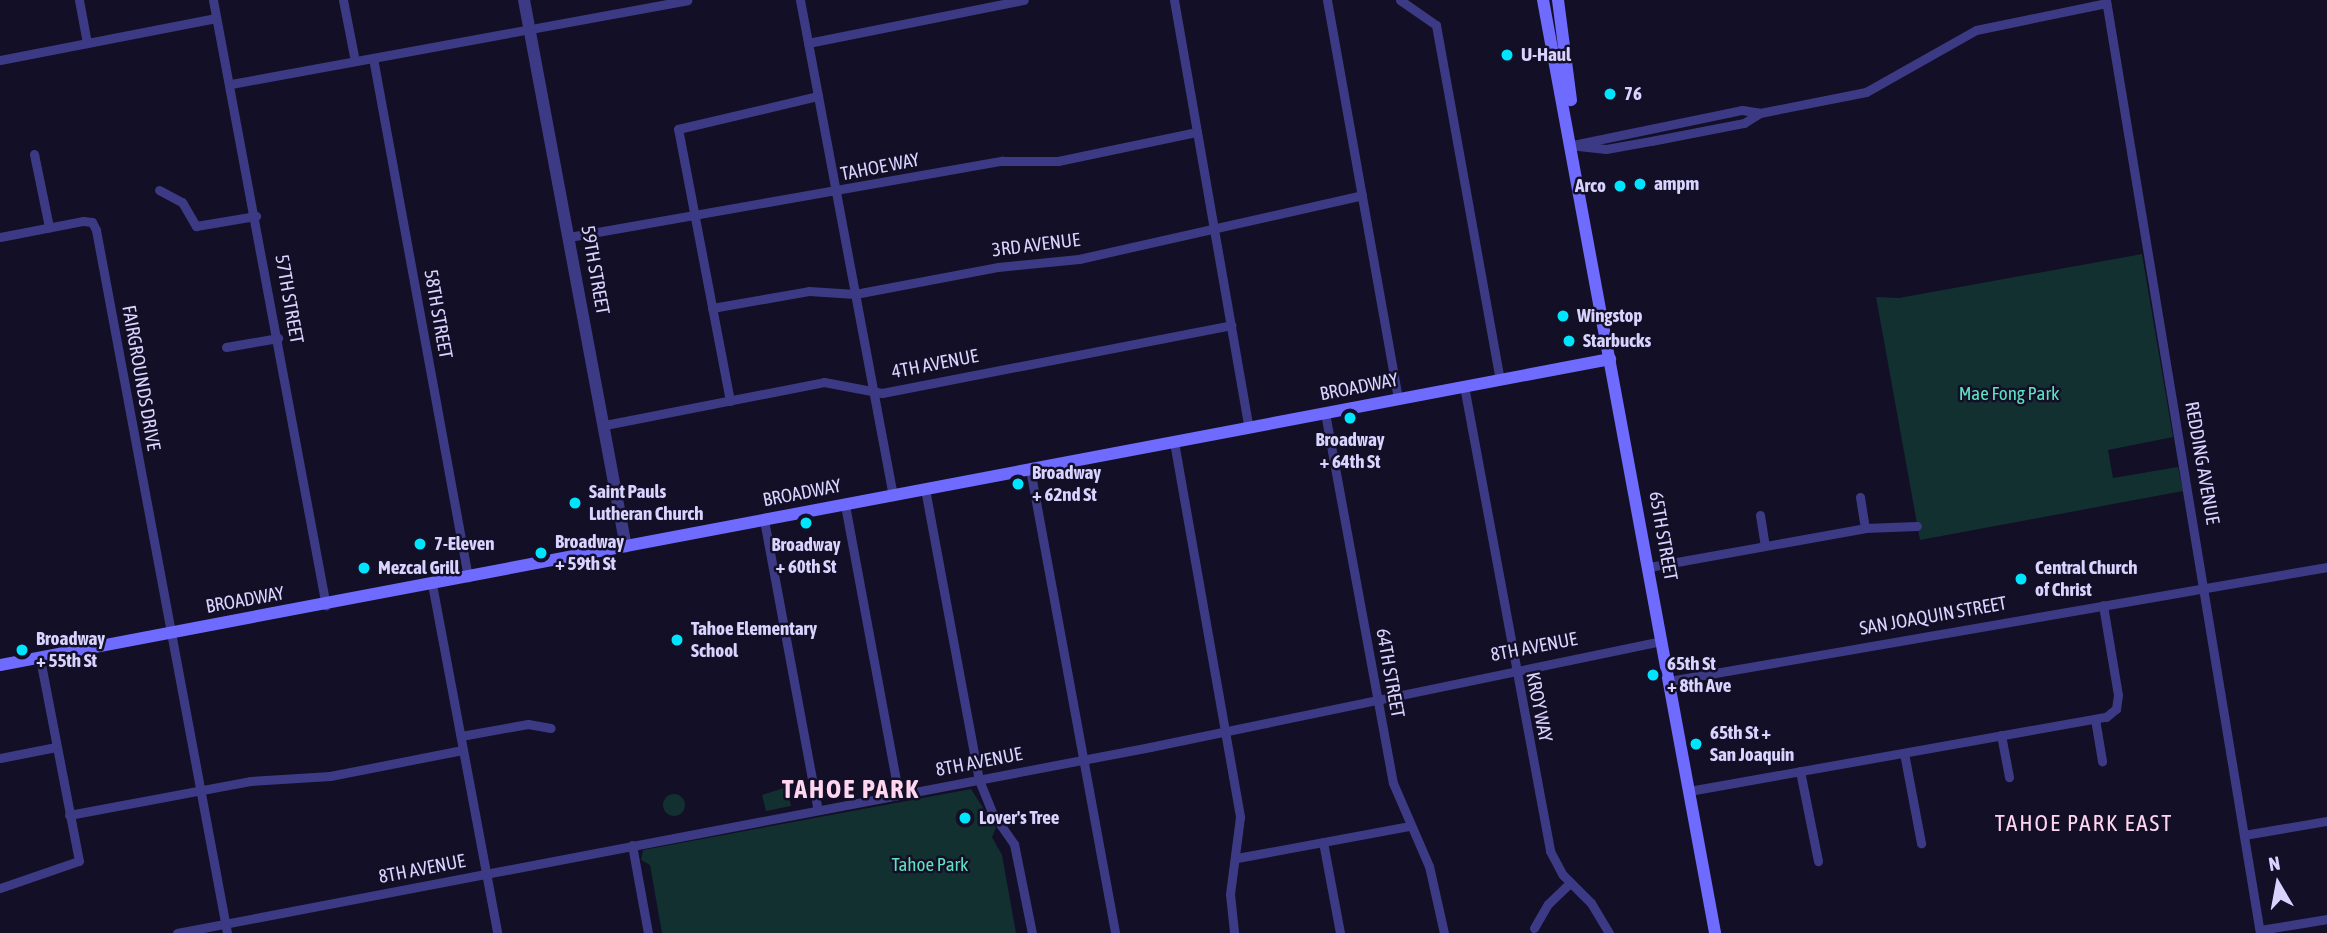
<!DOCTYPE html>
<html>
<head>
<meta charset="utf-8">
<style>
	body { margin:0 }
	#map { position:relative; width:2327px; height:933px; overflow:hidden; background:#130f26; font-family:"Asap Condensed",sans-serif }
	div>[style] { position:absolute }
	.green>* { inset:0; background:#12302f }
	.round { border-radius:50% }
	.minor>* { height:9px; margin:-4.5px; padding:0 4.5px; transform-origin:4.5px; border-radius:4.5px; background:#3d3a85 }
	.tertiary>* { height:12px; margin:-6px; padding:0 6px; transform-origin:6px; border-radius:6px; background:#3d3a85 }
	.secondary>* { height:12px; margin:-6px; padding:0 6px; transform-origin:6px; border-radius:6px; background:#6f6bff }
	.dots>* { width:19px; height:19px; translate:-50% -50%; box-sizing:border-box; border:4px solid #130f26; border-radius:50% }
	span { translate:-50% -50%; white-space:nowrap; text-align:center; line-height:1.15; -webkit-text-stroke:5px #130f26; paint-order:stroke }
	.poi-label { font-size:19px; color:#d9d4ff; font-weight:700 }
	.left { translate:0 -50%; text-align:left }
	.right { translate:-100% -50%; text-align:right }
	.street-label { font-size:19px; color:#d9d4ff }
	.park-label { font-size:19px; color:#5fe0c0 }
	.quarter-label { font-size:23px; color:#ffd6f0; letter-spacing:2px }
	.district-label { font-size:26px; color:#ffd6f0; font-weight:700; letter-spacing:2px }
	.north { position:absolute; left:2243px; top:849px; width:70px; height:70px; -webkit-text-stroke:5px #130f26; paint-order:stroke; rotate:350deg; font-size:19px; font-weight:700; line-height:28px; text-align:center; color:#d9d4ff }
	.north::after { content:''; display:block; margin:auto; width:24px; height:32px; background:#d9d4ff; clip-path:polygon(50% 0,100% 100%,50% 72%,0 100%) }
</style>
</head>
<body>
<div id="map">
	<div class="green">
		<div style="clip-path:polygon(2142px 254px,2173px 437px,2108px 450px,2113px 478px,2178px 467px,2183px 491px,1920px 540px,1876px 297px,1899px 298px)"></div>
		<div style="clip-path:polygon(787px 787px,791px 806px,766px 811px,762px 795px)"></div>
		<div style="clip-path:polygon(971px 789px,996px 828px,992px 837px,1002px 855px,1016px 933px,662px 933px,650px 865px,641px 860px,643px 850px)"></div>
		<div class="round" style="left:663px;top:794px;width:22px;height:22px"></div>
	</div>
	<div class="minor">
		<div style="left:79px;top:0;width:44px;rotate:79.5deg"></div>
		<div style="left:213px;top:0;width:616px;rotate:79.44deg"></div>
		<div style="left:343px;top:0;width:62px;rotate:78.9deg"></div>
		<div style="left:800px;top:0;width:505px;rotate:79.38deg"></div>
		<div style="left:1174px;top:0;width:435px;rotate:80.1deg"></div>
		<div style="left:1327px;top:0;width:405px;rotate:79.9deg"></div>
		<div style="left:1400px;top:0;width:44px;rotate:34.8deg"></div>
		<div style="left:1436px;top:25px;width:360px;rotate:79.8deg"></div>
		<div style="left:2106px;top:0;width:946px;rotate:80.63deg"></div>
		<div style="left:808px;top:43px;width:220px;rotate:-11.3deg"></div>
		<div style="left:373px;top:58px;width:528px;rotate:79.63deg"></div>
		<div style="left:0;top:60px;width:220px;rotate:-11deg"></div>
		<div style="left:231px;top:84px;width:464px;rotate:-10.4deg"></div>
		<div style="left:1573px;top:145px;width:173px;rotate:-11.7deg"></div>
		<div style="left:1742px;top:110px;width:18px;rotate:9deg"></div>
		<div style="left:1760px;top:113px;width:108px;rotate:-11.2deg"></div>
		<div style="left:1866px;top:92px;width:126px;rotate:-29.4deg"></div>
		<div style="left:1976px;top:30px;width:133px;rotate:-11.7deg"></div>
		<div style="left:1578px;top:146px;width:28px;rotate:6deg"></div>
		<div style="left:1606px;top:149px;width:46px;rotate:-10.1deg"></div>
		<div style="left:1651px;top:141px;width:95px;rotate:-11deg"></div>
		<div style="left:1744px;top:123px;width:19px;rotate:-32deg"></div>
		<div style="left:34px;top:154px;width:75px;rotate:78.4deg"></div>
		<div style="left:159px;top:190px;width:26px;rotate:28deg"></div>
		<div style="left:182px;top:202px;width:28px;rotate:60deg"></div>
		<div style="left:196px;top:226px;width:61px;rotate:-9.5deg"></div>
		<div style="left:0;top:237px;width:85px;rotate:-10.9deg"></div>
		<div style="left:83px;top:221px;width:9px;rotate:6deg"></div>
		<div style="left:92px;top:222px;width:9px;rotate:63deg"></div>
		<div style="left:96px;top:230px;width:715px;rotate:79.44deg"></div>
		<div style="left:569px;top:237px;width:440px;rotate:-10deg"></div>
		<div style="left:1002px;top:161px;width:56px"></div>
		<div style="left:1058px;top:161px;width:142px;rotate:-11.8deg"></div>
		<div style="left:712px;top:308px;width:98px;rotate:-9.9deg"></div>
		<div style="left:809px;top:291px;width:46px;rotate:3.7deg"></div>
		<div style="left:855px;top:294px;width:146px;rotate:-10.7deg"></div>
		<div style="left:998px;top:267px;width:81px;rotate:-5.6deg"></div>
		<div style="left:1079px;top:259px;width:290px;rotate:-12.7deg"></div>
		<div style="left:226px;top:347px;width:53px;rotate:-9.8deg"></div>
		<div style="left:1464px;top:386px;width:473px;rotate:79.5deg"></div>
		<div style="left:1550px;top:851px;width:27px;rotate:62deg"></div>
		<div style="left:1563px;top:875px;width:40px;rotate:45deg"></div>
		<div style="left:1591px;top:903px;width:35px;rotate:59deg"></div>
		<div style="left:730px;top:401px;width:277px;rotate:-100.8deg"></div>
		<div style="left:678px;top:129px;width:144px;rotate:-13.3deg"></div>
		<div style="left:1325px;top:413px;width:376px;rotate:79.6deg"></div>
		<div style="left:1393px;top:783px;width:90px;rotate:66.6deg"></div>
		<div style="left:1429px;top:866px;width:69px;rotate:77.4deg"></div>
		<div style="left:605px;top:425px;width:223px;rotate:-11.1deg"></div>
		<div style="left:824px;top:382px;width:59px;rotate:10.7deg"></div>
		<div style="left:882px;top:393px;width:356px;rotate:-11deg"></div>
		<div style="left:1174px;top:442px;width:381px;rotate:80deg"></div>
		<div style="left:1240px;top:817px;width:78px;rotate:97.4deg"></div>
		<div style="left:1230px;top:894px;width:39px;rotate:84deg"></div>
		<div style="left:1030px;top:469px;width:472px;rotate:79.6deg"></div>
		<div style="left:925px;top:489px;width:296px;rotate:79.5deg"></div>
		<div style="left:979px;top:780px;width:37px;rotate:68deg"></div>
		<div style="left:993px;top:814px;width:37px;rotate:55deg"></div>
		<div style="left:1014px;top:844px;width:91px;rotate:78.6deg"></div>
		<div style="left:1860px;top:497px;width:31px;rotate:81deg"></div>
		<div style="left:845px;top:505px;width:295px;rotate:79.5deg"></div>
		<div style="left:1760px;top:515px;width:31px;rotate:81deg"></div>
		<div style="left:764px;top:520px;width:295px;rotate:79.5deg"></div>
		<div style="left:1649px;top:567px;width:219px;rotate:-10.2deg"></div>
		<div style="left:1865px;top:528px;width:52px;rotate:-2.2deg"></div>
		<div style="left:432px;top:584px;width:355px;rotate:79.4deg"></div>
		<div style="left:1669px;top:681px;width:668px;rotate:-9.83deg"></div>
		<div style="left:2095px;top:719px;width:43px;rotate:80.5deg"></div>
		<div style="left:2001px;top:735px;width:43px;rotate:79.2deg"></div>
		<div style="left:461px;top:736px;width:68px;rotate:-10.2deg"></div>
		<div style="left:528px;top:724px;width:23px;rotate:10deg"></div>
		<div style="left:1904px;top:753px;width:92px;rotate:79.3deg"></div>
		<div style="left:0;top:758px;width:57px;rotate:-11.1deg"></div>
		<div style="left:1800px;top:771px;width:92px;rotate:78.7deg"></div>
		<div style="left:1689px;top:791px;width:424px;rotate:-10.1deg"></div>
		<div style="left:2106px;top:717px;width:13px;rotate:-39deg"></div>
		<div style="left:2116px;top:709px;width:14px;rotate:-82deg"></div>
		<div style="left:2118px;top:695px;width:91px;rotate:-99.5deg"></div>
		<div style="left:69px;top:815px;width:184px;rotate:-10.6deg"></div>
		<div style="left:250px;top:781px;width:80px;rotate:-3.6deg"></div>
		<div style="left:330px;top:776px;width:135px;rotate:-11.1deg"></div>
		<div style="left:2244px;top:835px;width:84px;rotate:-9.6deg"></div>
		<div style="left:1323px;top:842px;width:93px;rotate:79.4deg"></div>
		<div style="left:632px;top:845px;width:89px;rotate:79.7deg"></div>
		<div style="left:1237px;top:858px;width:176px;rotate:-10.5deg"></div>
		<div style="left:0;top:888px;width:83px;rotate:-18.9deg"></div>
		<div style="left:79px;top:861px;width:207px;rotate:-100.9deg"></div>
		<div style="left:1534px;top:928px;width:28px;rotate:-60deg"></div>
		<div style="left:1548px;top:904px;width:30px;rotate:-44deg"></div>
		<div style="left:2260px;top:930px;width:68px;rotate:-9.3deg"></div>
		<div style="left:177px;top:933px;width:991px;rotate:-10.82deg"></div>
		<div style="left:1150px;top:747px;width:523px;rotate:-11.7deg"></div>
	</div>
	<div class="tertiary">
		<div style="left:524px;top:0;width:556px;rotate:79.44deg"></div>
	</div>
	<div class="secondary">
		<div style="left:1543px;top:0;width:949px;rotate:79.55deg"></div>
		<div style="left:1558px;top:0;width:101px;rotate:82.6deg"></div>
		<div style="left:0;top:665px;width:1639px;rotate:-10.76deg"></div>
	</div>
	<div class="dots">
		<div style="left:1507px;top:55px;background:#00e5ff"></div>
		<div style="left:1610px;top:94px;background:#00e5ff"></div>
		<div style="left:1640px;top:184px;background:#00e5ff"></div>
		<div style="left:1620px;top:186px;background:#00e5ff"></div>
		<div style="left:1563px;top:316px;background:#00e5ff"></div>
		<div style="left:1569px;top:341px;background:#00e5ff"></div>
		<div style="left:1350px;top:418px;background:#00e5ff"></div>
		<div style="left:1018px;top:484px;background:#00e5ff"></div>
		<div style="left:575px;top:503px;background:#00e5ff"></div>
		<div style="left:806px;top:523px;background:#00e5ff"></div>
		<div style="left:420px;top:544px;background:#00e5ff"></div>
		<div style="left:541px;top:553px;background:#00e5ff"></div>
		<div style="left:364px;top:568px;background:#00e5ff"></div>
		<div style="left:2021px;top:579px;background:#00e5ff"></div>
		<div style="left:677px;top:640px;background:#00e5ff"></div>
		<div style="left:22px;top:650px;background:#00e5ff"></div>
		<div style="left:1653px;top:675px;background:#00e5ff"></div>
		<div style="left:1696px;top:744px;background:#00e5ff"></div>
		<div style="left:965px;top:818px;background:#00e5ff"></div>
	</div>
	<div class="poi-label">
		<span class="left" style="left:1521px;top:55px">U-Haul</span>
		<span class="left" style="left:1624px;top:94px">76</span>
		<span class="left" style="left:1654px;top:184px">ampm</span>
		<span class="right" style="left:1606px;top:186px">Arco</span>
		<span class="left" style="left:1577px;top:316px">Wingstop</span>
		<span class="left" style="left:1583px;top:341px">Starbucks</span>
		<span style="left:1350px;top:451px">Broadway<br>+ 64th St</span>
		<span class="left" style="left:1032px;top:484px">Broadway<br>+ 62nd St</span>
		<span class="left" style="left:589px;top:503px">Saint Pauls<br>Lutheran Church</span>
		<span class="left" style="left:555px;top:553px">Broadway<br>+ 59th St</span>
		<span class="left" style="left:434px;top:544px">7-Eleven</span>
		<span style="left:806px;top:556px">Broadway<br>+ 60th St</span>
		<span class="left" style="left:378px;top:568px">Mezcal Grill</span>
		<span class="left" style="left:2035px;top:579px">Central Church<br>of Christ</span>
		<span class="left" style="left:691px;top:640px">Tahoe Elementary<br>School</span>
		<span class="left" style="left:36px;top:650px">Broadway<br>+ 55th St</span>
		<span class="left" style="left:1667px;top:675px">65th St<br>+ 8th Ave</span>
		<span class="left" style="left:1710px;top:744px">65th St +<br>San Joaquin</span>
		<span class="left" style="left:979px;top:818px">Lover's Tree</span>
	</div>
	<div class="street-label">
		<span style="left:880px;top:167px;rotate:-11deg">TAHOE WAY</span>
		<span style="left:1036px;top:245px;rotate:-7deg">3RD AVENUE</span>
		<span style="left:595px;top:270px;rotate:80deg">59TH STREET</span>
		<span style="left:289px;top:299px;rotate:80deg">57TH STREET</span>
		<span style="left:438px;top:314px;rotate:80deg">58TH STREET</span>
		<span style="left:935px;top:364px;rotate:-11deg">4TH AVENUE</span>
		<span style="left:141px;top:378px;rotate:80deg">FAIRGROUNDS DRIVE</span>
		<span style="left:1359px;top:387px;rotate:-11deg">BROADWAY</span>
		<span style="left:2202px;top:463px;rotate:80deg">REDDING AVENUE</span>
		<span style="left:802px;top:493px;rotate:-11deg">BROADWAY</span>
		<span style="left:1663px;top:536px;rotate:80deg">65TH STREET</span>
		<span style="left:245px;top:600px;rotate:-10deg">BROADWAY</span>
		<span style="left:1933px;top:616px;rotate:-10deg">SAN JOAQUIN STREET</span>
		<span style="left:1534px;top:647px;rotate:-11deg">8TH AVENUE</span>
		<span style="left:1390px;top:673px;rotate:80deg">64TH STREET</span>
		<span style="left:1539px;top:707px;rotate:79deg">KROY WAY</span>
		<span style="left:979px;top:762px;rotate:-11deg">8TH AVENUE</span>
		<span style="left:422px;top:869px;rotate:-11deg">8TH AVENUE</span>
	</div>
	<div class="park-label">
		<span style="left:2009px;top:394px">Mae Fong Park</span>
		<span style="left:930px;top:865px">Tahoe Park</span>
	</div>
	<div class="quarter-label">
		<span style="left:2084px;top:823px">TAHOE PARK EAST</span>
	</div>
	<div class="district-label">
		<span style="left:851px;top:790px">TAHOE PARK</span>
	</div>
	<div class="north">N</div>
</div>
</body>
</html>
